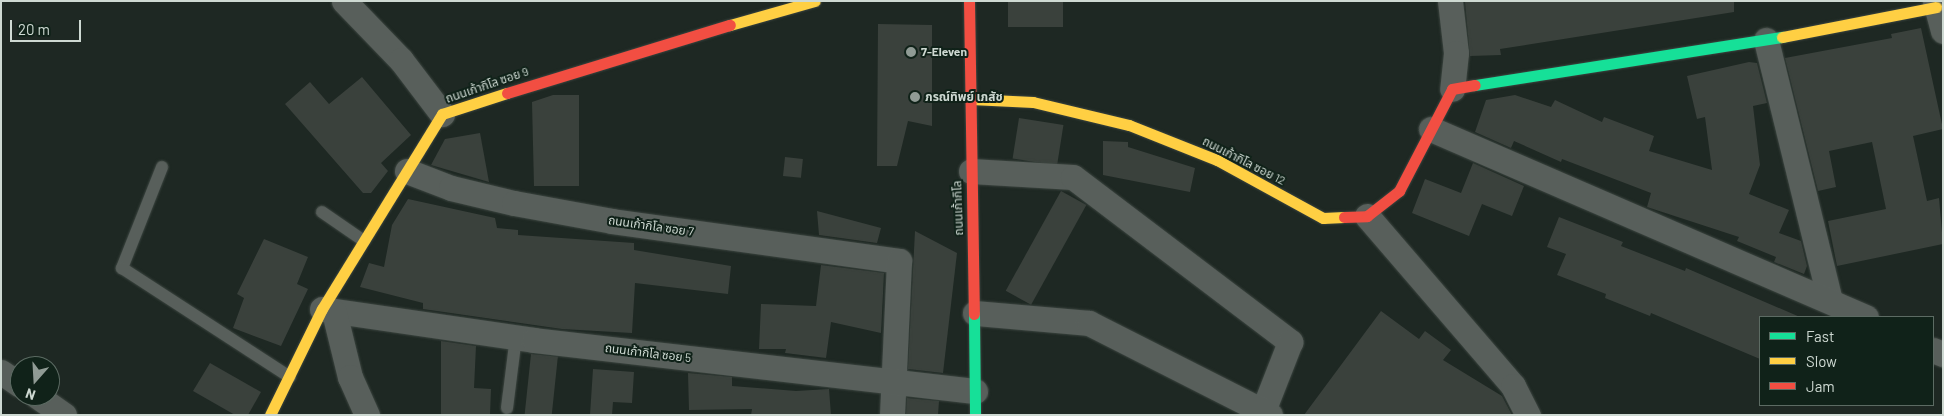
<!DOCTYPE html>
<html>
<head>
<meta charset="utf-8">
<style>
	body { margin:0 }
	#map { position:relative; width:1944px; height:416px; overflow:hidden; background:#1e2823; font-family:Barlow,"Noto Sans Thai",sans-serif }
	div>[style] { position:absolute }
	.building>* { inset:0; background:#3a413c; transform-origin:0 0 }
	.roads { filter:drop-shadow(0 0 1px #3b443f) drop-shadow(0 0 1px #3b443f) }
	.lane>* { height:12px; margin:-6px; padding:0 6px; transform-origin:6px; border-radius:6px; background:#585f5b }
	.street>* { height:25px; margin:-12.5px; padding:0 12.5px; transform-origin:12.5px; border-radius:12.5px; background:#585f5b }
	.fast>* { height:11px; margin:-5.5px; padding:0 5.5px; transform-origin:5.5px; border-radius:5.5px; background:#16e098 }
	.slow>* { height:11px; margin:-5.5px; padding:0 5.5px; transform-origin:5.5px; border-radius:5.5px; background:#ffcf43 }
	.jam>* { height:11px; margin:-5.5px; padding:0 5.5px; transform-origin:5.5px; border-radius:5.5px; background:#f24e42 }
	.dots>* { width:14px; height:14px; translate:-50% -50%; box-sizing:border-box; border:2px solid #102219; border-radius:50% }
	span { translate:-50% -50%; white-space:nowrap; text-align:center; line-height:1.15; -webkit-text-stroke:4px #102219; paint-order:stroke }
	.poi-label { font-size:12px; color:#ced9d2; font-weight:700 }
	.left { translate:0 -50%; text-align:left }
	.street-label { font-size:12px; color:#ced9d2 }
	.frame { position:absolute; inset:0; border:2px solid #ced9d2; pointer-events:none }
	.legend { position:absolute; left:1759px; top:316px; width:175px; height:90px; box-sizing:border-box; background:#102219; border:1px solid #5c6b63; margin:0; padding:6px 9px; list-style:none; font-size:15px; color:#ced9d2 }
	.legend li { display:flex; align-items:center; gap:10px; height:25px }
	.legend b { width:25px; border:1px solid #5c6b63 }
	.north { position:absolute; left:10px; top:356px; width:50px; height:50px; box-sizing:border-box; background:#102219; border:1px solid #5c6b63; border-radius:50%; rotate:199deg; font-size:14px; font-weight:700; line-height:20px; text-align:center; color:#ced9d2 }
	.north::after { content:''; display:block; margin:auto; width:18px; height:22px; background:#909b95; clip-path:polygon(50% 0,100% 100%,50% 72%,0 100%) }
	.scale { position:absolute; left:10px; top:20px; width:71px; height:22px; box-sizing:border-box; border:2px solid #ced9d2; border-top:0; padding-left:6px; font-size:15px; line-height:18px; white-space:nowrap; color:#ced9d2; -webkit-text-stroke:4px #102219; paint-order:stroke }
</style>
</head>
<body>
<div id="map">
	<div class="building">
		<div style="left:1008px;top:1px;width:55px;height:26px"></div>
		<div style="clip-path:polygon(1495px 1px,1734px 1px,1734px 12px,1500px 49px,1501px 55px,1470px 56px,1465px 2px)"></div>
		<div style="clip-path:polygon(878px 24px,932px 25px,932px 126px,908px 121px,897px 166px,877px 166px)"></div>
		<div style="clip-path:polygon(1921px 28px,1943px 129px,1913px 136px,1927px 201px,1939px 198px,1943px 244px,1837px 266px,1828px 221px,1886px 209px,1872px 142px,1829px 151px,1836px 187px,1818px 191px,1785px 58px,1892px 38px,1891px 34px)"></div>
		<div style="clip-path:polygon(1749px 62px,1757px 63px,1767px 103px,1753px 106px,1760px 165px,1749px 194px,1789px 210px,1779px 233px,1801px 241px,1807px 266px,1804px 274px,1774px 262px,1776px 257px,1737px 241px,1739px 237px,1647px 207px,1651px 193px,1562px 159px,1561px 162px,1514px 141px,1511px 148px,1475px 132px,1486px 100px,1515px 95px,1551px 107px,1555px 100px,1602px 122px,1604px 117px,1654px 136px,1649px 151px,1712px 170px,1705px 117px,1697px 119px,1687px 76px)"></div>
		<div style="clip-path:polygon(362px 77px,411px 135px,381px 163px,388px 171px,371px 193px,363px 193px,285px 104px,310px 82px,329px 104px)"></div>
		<div style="clip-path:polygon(553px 95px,579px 95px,579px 186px,534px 186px,532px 102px)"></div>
		<div style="left:1019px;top:118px;width:45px;height:41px;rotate:9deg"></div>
		<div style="clip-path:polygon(480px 133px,489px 182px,431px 165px,445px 139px)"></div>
		<div style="clip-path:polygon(1103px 141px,1128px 142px,1128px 147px,1195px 168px,1190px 192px,1103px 175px)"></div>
		<div style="left:785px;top:157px;width:18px;height:19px;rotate:6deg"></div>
		<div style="clip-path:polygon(1473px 163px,1524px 186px,1512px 216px,1482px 204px,1469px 236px,1412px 213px,1425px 179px,1461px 193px)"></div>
		<div style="left:1061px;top:191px;width:29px;height:114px;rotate:29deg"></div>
		<div style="clip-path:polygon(408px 199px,495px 218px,497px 228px,518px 230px,518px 235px,634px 243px,634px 250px,731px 266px,728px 294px,635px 283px,632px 333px,562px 329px,423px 309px,423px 303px,360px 287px,369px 263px,384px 267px,392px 225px)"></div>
		<div style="clip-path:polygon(817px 211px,881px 228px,877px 243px,819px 235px)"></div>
		<div style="clip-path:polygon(1559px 217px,1623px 242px,1621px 246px,1685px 271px,1686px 268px,1800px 317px,1760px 317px,1760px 359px,1651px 313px,1650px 316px,1605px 298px,1606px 294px,1557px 275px,1566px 254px,1547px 247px)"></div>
		<div style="clip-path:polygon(915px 231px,957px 253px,943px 373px,908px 369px)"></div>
		<div style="clip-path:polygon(264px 239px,308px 257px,297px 284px,308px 289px,281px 346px,233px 328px,244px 298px,237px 294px)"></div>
		<div style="clip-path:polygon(821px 265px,884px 273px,881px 333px,831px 322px,826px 358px,785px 353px,786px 349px,759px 349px,761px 304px,816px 306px)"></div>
		<div style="clip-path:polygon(1381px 311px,1419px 339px,1425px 331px,1451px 350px,1443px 360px,1502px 396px,1512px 415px,1304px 415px)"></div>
		<div style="clip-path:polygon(441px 341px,476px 346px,474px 388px,491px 389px,490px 415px,441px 415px)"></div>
		<div style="left:531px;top:354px;width:27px;height:61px;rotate:6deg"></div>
		<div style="clip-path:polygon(210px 363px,261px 392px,248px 415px,235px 415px,193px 391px)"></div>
		<div style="clip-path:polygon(593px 369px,634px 372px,632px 403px,613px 402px,612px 415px,590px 415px)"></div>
		<div style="clip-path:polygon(688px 373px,732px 377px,732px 386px,796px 391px,829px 389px,831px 415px,751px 415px,752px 409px,689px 410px)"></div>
		<div style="clip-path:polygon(907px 398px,939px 401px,938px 415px,906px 415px)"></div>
	</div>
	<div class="roads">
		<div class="lane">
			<div style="left:162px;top:167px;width:109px;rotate:111.6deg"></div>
			<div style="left:122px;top:268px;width:200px;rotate:33deg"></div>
			<div style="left:322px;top:212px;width:51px;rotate:34.6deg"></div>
			<div style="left:507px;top:408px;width:72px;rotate:-82.8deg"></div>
		</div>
		<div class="street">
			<div style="left:344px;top:1px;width:82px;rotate:46deg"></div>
			<div style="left:401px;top:60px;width:68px;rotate:52.8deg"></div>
			<div style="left:1450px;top:1px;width:52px;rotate:83.4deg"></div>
			<div style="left:1456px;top:53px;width:36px;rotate:96deg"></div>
			<div style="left:1935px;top:1px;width:31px;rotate:75deg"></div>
			<div style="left:1766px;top:40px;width:268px;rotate:76.2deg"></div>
			<div style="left:1431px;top:129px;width:474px;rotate:23.4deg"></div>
			<div style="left:407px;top:171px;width:47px;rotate:21.1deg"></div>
			<div style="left:451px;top:188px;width:65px;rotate:13.4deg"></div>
			<div style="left:514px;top:203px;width:100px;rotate:10.4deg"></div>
			<div style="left:612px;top:221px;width:290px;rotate:7.9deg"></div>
			<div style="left:899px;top:261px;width:154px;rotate:92.6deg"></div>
			<div style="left:971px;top:171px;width:102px;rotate:3.4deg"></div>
			<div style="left:1073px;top:177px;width:273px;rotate:37.2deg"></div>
			<div style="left:1290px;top:342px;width:74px;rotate:111.4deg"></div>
			<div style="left:1367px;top:216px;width:224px;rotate:49.3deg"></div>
			<div style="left:1513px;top:386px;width:33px;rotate:63deg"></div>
			<div style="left:322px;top:309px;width:214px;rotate:8.3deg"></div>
			<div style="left:534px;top:340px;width:444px;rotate:6.6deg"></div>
			<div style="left:334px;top:312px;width:67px;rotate:76.2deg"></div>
			<div style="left:350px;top:377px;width:42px;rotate:65.9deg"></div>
			<div style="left:975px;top:313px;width:114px;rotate:5deg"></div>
			<div style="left:1089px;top:323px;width:203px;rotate:26.9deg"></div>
			<div style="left:1933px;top:350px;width:11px;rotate:22deg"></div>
			<div style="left:1px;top:372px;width:23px;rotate:34deg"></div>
			<div style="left:37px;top:396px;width:33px;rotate:35deg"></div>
		</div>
		<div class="fast">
			<div style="left:1475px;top:85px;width:311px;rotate:-8.9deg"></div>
			<div style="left:974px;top:314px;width:101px;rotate:89.4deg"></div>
		</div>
		<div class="slow">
			<div style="left:730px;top:25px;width:88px;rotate:-15.8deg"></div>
			<div style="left:1782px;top:37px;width:157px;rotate:-11deg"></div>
			<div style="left:971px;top:99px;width:62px;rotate:2.8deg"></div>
			<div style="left:1033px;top:102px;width:99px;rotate:13.5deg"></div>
			<div style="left:1129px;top:125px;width:95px;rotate:21.7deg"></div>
			<div style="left:1217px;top:160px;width:121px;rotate:28.7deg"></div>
			<div style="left:1323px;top:218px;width:21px;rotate:-3deg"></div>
			<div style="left:270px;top:415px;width:118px;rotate:-63.9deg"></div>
			<div style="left:322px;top:309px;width:229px;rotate:-58.4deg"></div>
			<div style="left:442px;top:114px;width:68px;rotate:-17.9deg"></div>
		</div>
		<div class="jam">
			<div style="left:969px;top:1px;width:313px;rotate:89.1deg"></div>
			<div style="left:507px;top:93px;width:233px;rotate:-17deg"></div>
			<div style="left:1344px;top:217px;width:23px;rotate:-2deg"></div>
			<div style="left:1367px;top:216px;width:41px;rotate:-38deg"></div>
			<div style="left:1399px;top:191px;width:115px;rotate:-62.5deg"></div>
			<div style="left:1452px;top:89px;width:23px;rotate:-10deg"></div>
		</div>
	</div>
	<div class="dots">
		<div style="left:911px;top:52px;background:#909b95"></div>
		<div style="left:915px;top:97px;background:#909b95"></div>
	</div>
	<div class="poi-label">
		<span class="left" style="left:921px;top:52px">7-Eleven</span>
		<span class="left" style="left:925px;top:97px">ภรณ์ทิพย์ เภสัช</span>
	</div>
	<div class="street-label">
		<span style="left:487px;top:85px;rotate:-19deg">ถนนเก้ากิโล ซอย 9</span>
		<span style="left:1244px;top:161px;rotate:27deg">ถนนเก้ากิโล ซอย 12</span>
		<span style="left:958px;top:208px;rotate:-92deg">ถนนเก้ากิโล</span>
		<span style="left:651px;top:226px;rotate:8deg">ถนนเก้ากิโล ซอย 7</span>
		<span style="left:648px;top:353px;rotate:7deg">ถนนเก้ากิโล ซอย 5</span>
	</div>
	<div class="frame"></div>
	<ul class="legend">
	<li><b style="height:6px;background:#16e098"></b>Fast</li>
	<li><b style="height:6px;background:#ffcf43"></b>Slow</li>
	<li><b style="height:6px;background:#f24e42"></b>Jam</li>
	</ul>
	<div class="north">N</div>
	<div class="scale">20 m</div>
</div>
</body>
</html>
